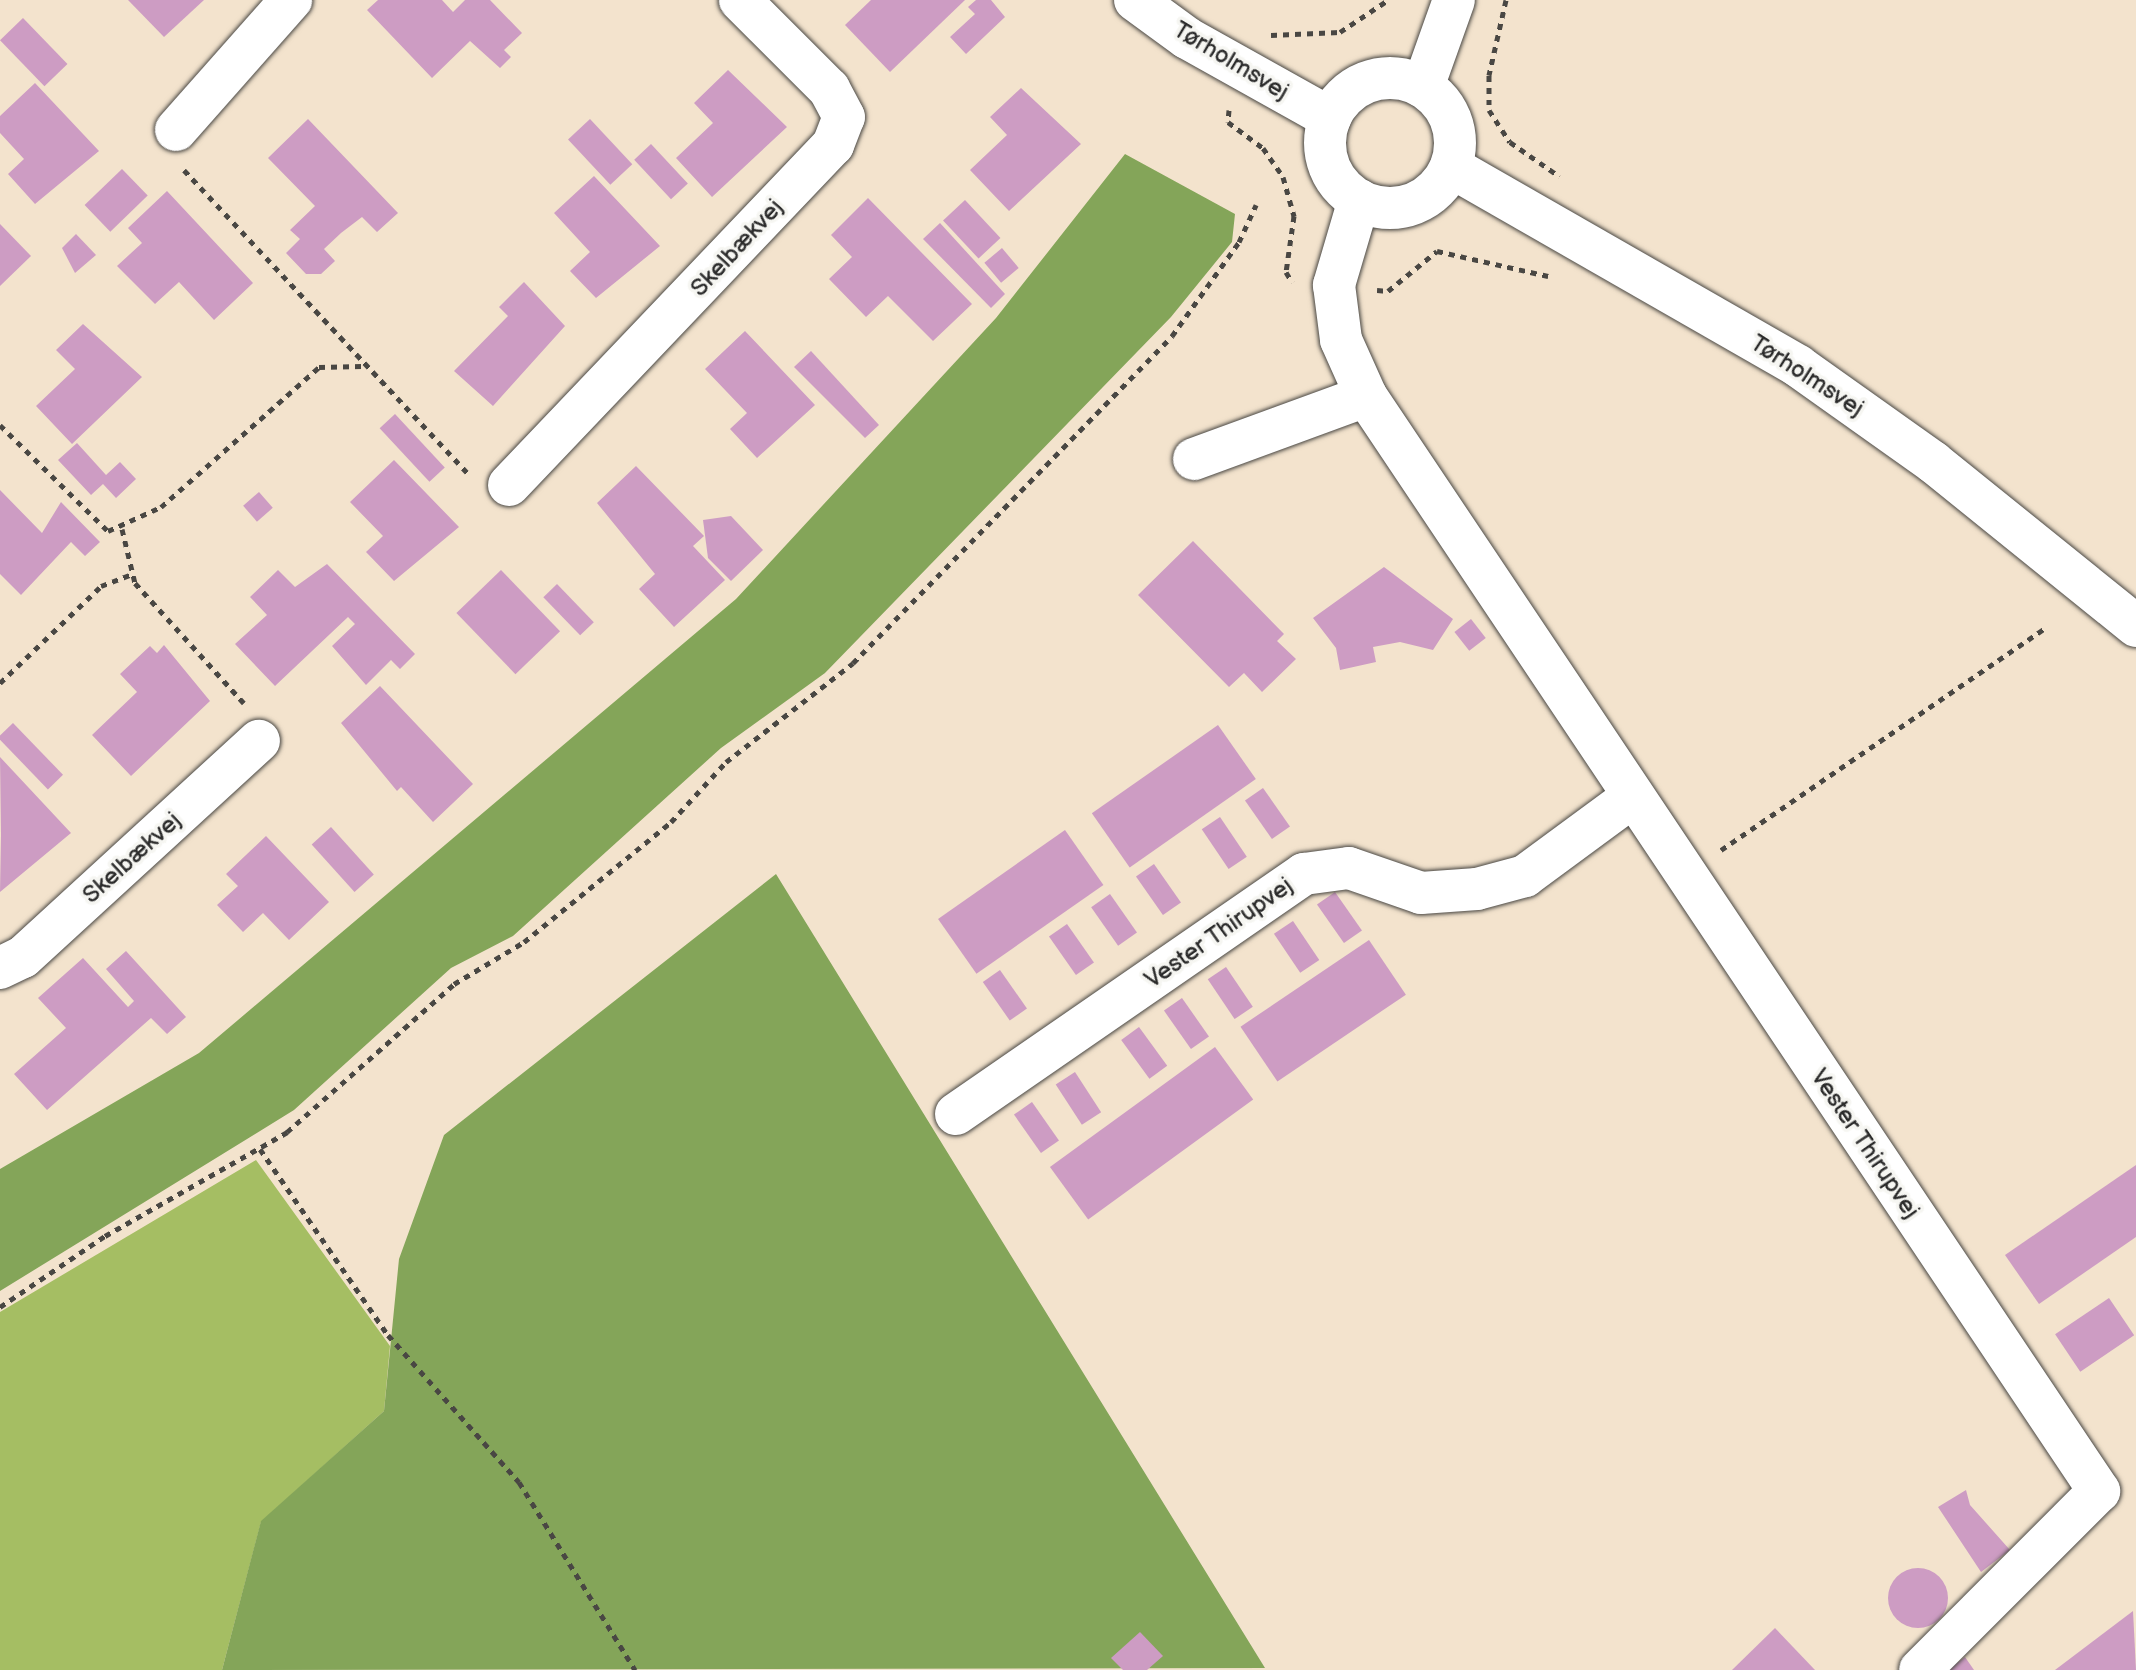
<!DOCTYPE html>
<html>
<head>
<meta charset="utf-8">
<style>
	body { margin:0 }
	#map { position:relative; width:2136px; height:1670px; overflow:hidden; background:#f3e3cd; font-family:"Balsamiq Sans",sans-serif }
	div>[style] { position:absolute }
	.green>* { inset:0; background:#a5be63 }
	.forest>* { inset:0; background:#84a559 }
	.building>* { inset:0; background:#cd9cc3; transform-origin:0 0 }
	.round { border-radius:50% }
	.path>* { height:5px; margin-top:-2.5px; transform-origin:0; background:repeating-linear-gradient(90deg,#494743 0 6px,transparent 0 12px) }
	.roads { filter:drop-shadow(0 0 2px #494743) drop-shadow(0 0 2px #494743) }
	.minor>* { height:42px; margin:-21px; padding:0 21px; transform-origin:21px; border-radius:21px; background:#fff }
	.minor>.ring { margin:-21px; padding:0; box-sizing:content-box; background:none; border:42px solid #fff; border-radius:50% }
	span { translate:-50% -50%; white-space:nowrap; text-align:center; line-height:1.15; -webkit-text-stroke:7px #f6f6f2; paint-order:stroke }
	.street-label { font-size:24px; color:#2b2b2b }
</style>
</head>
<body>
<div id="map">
	<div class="green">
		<div style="clip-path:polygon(256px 1160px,390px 1346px,384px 1411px,261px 1522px,222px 1670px,0 1670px,0 1312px)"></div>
	</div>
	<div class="forest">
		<div style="clip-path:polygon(1125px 154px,1235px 214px,1232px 242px,1171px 317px,825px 673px,721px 748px,513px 936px,451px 968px,294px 1110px,0 1291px,0 1169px,199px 1053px,736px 599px,996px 318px)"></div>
		<div style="clip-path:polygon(776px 874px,1265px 1668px,222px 1670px,261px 1521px,384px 1411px,399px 1259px,444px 1135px)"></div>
	</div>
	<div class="building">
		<div style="clip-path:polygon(128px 0,204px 0,164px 37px)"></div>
		<div style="clip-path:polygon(378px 0,442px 0,453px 12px,465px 0,490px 0,522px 33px,504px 50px,511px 57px,500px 68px,470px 41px,432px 78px,367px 10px)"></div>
		<div style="clip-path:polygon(871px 0,965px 0,890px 72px,845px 25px)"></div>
		<div style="clip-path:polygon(976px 0,991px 0,1005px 17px,966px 54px,950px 37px,975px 14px,968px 7px)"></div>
		<div style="left:23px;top:18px;width:64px;height:32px;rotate:46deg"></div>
		<div style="clip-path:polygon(728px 70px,787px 127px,712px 197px,676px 158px,713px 123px,694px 103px)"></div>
		<div style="clip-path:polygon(35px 83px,99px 151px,35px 204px,8px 174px,24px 159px,0 133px,0 116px)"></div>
		<div style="clip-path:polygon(1021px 88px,1081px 144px,1009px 211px,970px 170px,1007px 135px,990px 117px)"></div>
		<div style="clip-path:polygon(308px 119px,398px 213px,377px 232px,362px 217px,341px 233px,324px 249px,335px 261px,321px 274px,306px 274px,286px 253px,300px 239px,290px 230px,315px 206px,268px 158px)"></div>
		<div style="left:590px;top:119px;width:62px;height:30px;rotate:47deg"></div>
		<div style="left:651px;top:144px;width:54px;height:23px;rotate:47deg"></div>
		<div style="left:122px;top:169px;width:37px;height:52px;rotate:46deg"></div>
		<div style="clip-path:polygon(594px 176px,660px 246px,596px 298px,570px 271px,590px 252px,554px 213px)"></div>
		<div style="clip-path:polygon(167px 191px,253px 283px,214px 320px,179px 282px,155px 304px,117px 266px,142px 243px,128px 228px)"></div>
		<div style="clip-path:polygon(868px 198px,972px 304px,933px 341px,888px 296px,866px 317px,829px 279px,852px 257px,831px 235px)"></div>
		<div style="left:965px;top:200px;width:52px;height:30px;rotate:47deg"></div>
		<div style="clip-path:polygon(940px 223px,1005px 294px,991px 308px,923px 239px)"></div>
		<div style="clip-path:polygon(0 224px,31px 256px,0 286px)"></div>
		<div style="clip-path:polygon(76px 234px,96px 255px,75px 273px,62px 248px)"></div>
		<div style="left:1002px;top:248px;width:26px;height:23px;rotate:50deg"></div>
		<div style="clip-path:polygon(524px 282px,565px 326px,493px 406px,454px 371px,508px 316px,499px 307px)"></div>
		<div style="clip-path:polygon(83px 324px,142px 377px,72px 444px,36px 406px,75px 369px,56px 350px)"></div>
		<div style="clip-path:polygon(745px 331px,815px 405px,757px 458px,730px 429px,747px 413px,705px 369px)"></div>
		<div style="clip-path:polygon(811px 351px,879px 425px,865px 438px,794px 367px)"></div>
		<div style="left:395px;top:414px;width:73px;height:21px;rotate:47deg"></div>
		<div style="clip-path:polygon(77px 443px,106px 475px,120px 462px,136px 479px,116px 498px,103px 484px,91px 495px,58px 460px)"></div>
		<div style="clip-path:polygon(394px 460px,459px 527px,394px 581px,366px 552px,383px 536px,350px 502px)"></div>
		<div style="clip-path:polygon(636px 466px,704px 536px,693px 546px,725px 580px,674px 627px,639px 589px,655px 574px,597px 503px)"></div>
		<div style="clip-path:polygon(0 490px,42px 533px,61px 502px,100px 542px,85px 556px,71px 542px,21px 595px,0 574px)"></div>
		<div style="left:259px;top:492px;width:21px;height:21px;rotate:49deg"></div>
		<div style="clip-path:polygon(731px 516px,763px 550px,731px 581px,708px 558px,703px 520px)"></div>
		<div style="clip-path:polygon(1193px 541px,1284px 634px,1277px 641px,1296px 659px,1262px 692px,1244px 673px,1229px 687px,1138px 595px)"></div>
		<div style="clip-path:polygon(327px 564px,415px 654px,400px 669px,391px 660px,366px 685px,332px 646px,355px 624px,348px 617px,275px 686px,235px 644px,267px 615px,250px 597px,278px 570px,295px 587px)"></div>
		<div style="clip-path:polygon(1384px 567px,1453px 619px,1433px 650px,1400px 642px,1373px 647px,1376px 662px,1340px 670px,1336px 648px,1313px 618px)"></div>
		<div style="left:501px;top:570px;width:85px;height:62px;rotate:46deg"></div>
		<div style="left:557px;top:584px;width:53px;height:19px;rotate:46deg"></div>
		<div style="left:1471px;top:619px;width:24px;height:21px;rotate:52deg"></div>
		<div style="clip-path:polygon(164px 645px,210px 701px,131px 776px,92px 735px,137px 692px,120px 674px,150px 646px,157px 653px)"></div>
		<div style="clip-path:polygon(380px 686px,473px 784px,433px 822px,401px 787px,397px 791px,341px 723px)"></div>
		<div style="left:13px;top:723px;width:72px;height:21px;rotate:46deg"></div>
		<div style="left:1218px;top:725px;width:66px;height:154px;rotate:55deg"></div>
		<div style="clip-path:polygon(0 757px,71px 833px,0 892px,1px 835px)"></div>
		<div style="left:1263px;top:788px;width:47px;height:22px;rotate:55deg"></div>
		<div style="left:1220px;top:817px;width:48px;height:22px;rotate:56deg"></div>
		<div style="left:331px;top:827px;width:64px;height:26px;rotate:48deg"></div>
		<div style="left:1065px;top:830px;width:67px;height:155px;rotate:55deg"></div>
		<div style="clip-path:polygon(266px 836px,329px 902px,289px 940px,263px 913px,243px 932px,217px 905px,238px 886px,226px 874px)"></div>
		<div style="left:1154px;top:864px;width:47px;height:22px;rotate:55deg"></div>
		<div style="left:1335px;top:892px;width:47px;height:22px;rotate:55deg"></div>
		<div style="left:1110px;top:894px;width:47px;height:23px;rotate:55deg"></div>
		<div style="left:1293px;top:921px;width:47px;height:23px;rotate:56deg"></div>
		<div style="left:1067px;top:924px;width:47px;height:22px;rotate:55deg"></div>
		<div style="left:1369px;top:940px;width:66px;height:155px;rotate:56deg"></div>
		<div style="clip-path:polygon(126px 951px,186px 1017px,167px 1034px,151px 1018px,47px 1110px,14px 1074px,66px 1028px,38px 998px,83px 958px,128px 1007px,134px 1001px,106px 969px)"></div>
		<div style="left:1226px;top:967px;width:48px;height:22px;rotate:56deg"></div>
		<div style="left:1000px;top:970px;width:47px;height:21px;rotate:55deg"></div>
		<div style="left:1182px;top:998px;width:47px;height:22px;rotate:55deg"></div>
		<div style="left:1139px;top:1027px;width:48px;height:22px;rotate:54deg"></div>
		<div style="left:1215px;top:1047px;width:65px;height:204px;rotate:54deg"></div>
		<div style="left:1075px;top:1072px;width:48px;height:23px;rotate:57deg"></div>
		<div style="left:1032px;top:1102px;width:47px;height:22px;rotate:55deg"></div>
		<div style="clip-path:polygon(2136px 1165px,2136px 1237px,2039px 1304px,2005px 1255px)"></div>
		<div style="left:2109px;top:1298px;width:45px;height:65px;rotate:56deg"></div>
		<div style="clip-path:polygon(1966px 1490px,1970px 1505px,2010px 1550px,1981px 1572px,1938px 1507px)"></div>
		<div class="round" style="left:1888px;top:1568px;width:60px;height:60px"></div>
		<div style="clip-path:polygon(2133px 1611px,2136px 1670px,2055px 1670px)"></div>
		<div style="clip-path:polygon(1775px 1628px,1815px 1670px,1732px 1670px)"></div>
		<div style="clip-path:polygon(1140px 1632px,1163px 1656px,1147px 1670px,1123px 1670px,1111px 1658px)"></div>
		<div style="clip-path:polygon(1965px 1657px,1974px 1670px,1948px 1670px)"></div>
	</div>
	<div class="path">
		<div style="left:1506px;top:0;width:77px;rotate:102.8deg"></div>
		<div style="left:1489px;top:75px;width:35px;rotate:90deg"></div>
		<div style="left:1489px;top:110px;width:38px;rotate:57deg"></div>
		<div style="left:1510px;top:142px;width:60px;rotate:34.8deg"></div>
		<div style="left:1271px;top:35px;width:69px;rotate:-2.5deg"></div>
		<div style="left:1340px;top:32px;width:58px;rotate:-33.7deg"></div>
		<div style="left:1229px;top:110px;width:12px;rotate:95deg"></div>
		<div style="left:1228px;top:122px;width:44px;rotate:36.6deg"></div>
		<div style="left:1263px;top:148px;width:35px;rotate:55deg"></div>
		<div style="left:1283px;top:177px;width:41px;rotate:74.2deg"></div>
		<div style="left:1294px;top:216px;width:57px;rotate:98.1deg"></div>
		<div style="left:1286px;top:272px;width:12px;rotate:59deg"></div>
		<div style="left:184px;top:170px;width:417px;rotate:46.9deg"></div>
		<div style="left:1377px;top:290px;width:11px;rotate:5deg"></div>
		<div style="left:1388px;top:291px;width:63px;rotate:-39.2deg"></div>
		<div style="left:1437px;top:251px;width:114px;rotate:12.7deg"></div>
		<div style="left:0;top:425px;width:151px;rotate:44.5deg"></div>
		<div style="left:108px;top:531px;width:58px;rotate:-24.4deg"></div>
		<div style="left:161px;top:507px;width:211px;rotate:-41.5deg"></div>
		<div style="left:319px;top:367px;width:43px;rotate:-1.3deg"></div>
		<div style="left:122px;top:529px;width:56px;rotate:76.5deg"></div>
		<div style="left:135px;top:583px;width:162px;rotate:47.8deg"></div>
		<div style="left:0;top:683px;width:140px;rotate:-43.8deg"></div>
		<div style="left:101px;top:586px;width:31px;rotate:-21deg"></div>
		<div style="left:1721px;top:850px;width:393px;rotate:-34.4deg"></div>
		<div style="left:260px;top:1149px;width:226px;rotate:55.5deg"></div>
		<div style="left:388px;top:1335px;width:197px;rotate:48.3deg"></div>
		<div style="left:519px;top:1482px;width:221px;rotate:58.3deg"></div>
		<div style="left:0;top:1307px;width:127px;rotate:-34.1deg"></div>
		<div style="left:105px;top:1236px;width:210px;rotate:-29.7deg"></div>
		<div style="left:287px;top:1132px;width:223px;rotate:-41.5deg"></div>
		<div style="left:454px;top:984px;width:82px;rotate:-31deg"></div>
		<div style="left:524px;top:942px;width:190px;rotate:-39.2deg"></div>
		<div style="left:671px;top:822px;width:81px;rotate:-47.5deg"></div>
		<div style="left:726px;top:762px;width:161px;rotate:-37.9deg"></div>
		<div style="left:853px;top:663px;width:457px;rotate:-45.7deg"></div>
		<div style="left:1172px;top:336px;width:115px;rotate:-54.5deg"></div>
		<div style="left:1239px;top:242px;width:41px;rotate:-65.3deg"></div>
	</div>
	<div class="roads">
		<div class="minor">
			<div style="left:1135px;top:0;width:64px;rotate:36.2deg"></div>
			<div style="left:1187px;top:38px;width:164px;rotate:29.2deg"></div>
			<div class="ring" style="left:1325px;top:78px;width:88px;height:88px"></div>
			<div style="left:1423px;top:87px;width:92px;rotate:-70.4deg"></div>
			<div style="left:176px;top:130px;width:174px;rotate:-48.5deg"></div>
			<div style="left:1451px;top:167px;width:400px;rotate:29.8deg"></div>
			<div style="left:1798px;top:366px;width:166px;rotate:35.4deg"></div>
			<div style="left:1933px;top:462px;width:261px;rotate:38.9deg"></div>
			<div style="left:1359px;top:200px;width:89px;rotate:106.4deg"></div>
			<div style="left:1334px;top:285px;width:55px;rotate:82.7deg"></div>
			<div style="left:1341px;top:340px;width:61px;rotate:65.9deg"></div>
			<div style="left:1366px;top:396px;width:1318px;rotate:56.2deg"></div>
			<div style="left:2099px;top:1491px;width:253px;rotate:135deg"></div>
			<div style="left:1194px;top:459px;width:183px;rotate:-20.1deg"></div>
			<div style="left:509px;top:485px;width:470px;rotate:-46.4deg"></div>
			<div style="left:833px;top:145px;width:30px;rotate:-69deg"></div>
			<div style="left:844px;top:117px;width:32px;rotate:-118deg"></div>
			<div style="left:829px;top:89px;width:126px;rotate:-135deg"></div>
			<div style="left:0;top:968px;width:25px;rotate:-26deg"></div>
			<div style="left:23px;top:957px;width:320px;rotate:-42.5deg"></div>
			<div style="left:956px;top:1114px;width:423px;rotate:-34.6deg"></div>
			<div style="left:1304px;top:874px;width:45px;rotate:-7.6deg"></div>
			<div style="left:1349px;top:868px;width:76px;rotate:19.1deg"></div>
			<div style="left:1421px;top:893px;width:56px;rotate:-4.1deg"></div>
			<div style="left:1477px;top:889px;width:50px;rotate:-15.2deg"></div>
			<div style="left:1525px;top:876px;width:133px;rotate:-36.4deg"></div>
		</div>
	</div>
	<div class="street-label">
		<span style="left:1231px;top:61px;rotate:31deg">Tørholmsvej</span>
		<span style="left:737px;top:248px;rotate:-47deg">Skelbækvej</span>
		<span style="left:1807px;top:376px;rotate:33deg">Tørholmsvej</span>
		<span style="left:132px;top:858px;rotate:-42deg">Skelbækvej</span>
		<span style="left:1219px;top:933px;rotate:-35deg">Vester Thirupvej</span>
		<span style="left:1865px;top:1144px;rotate:56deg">Vester Thirupvej</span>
	</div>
</div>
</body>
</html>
